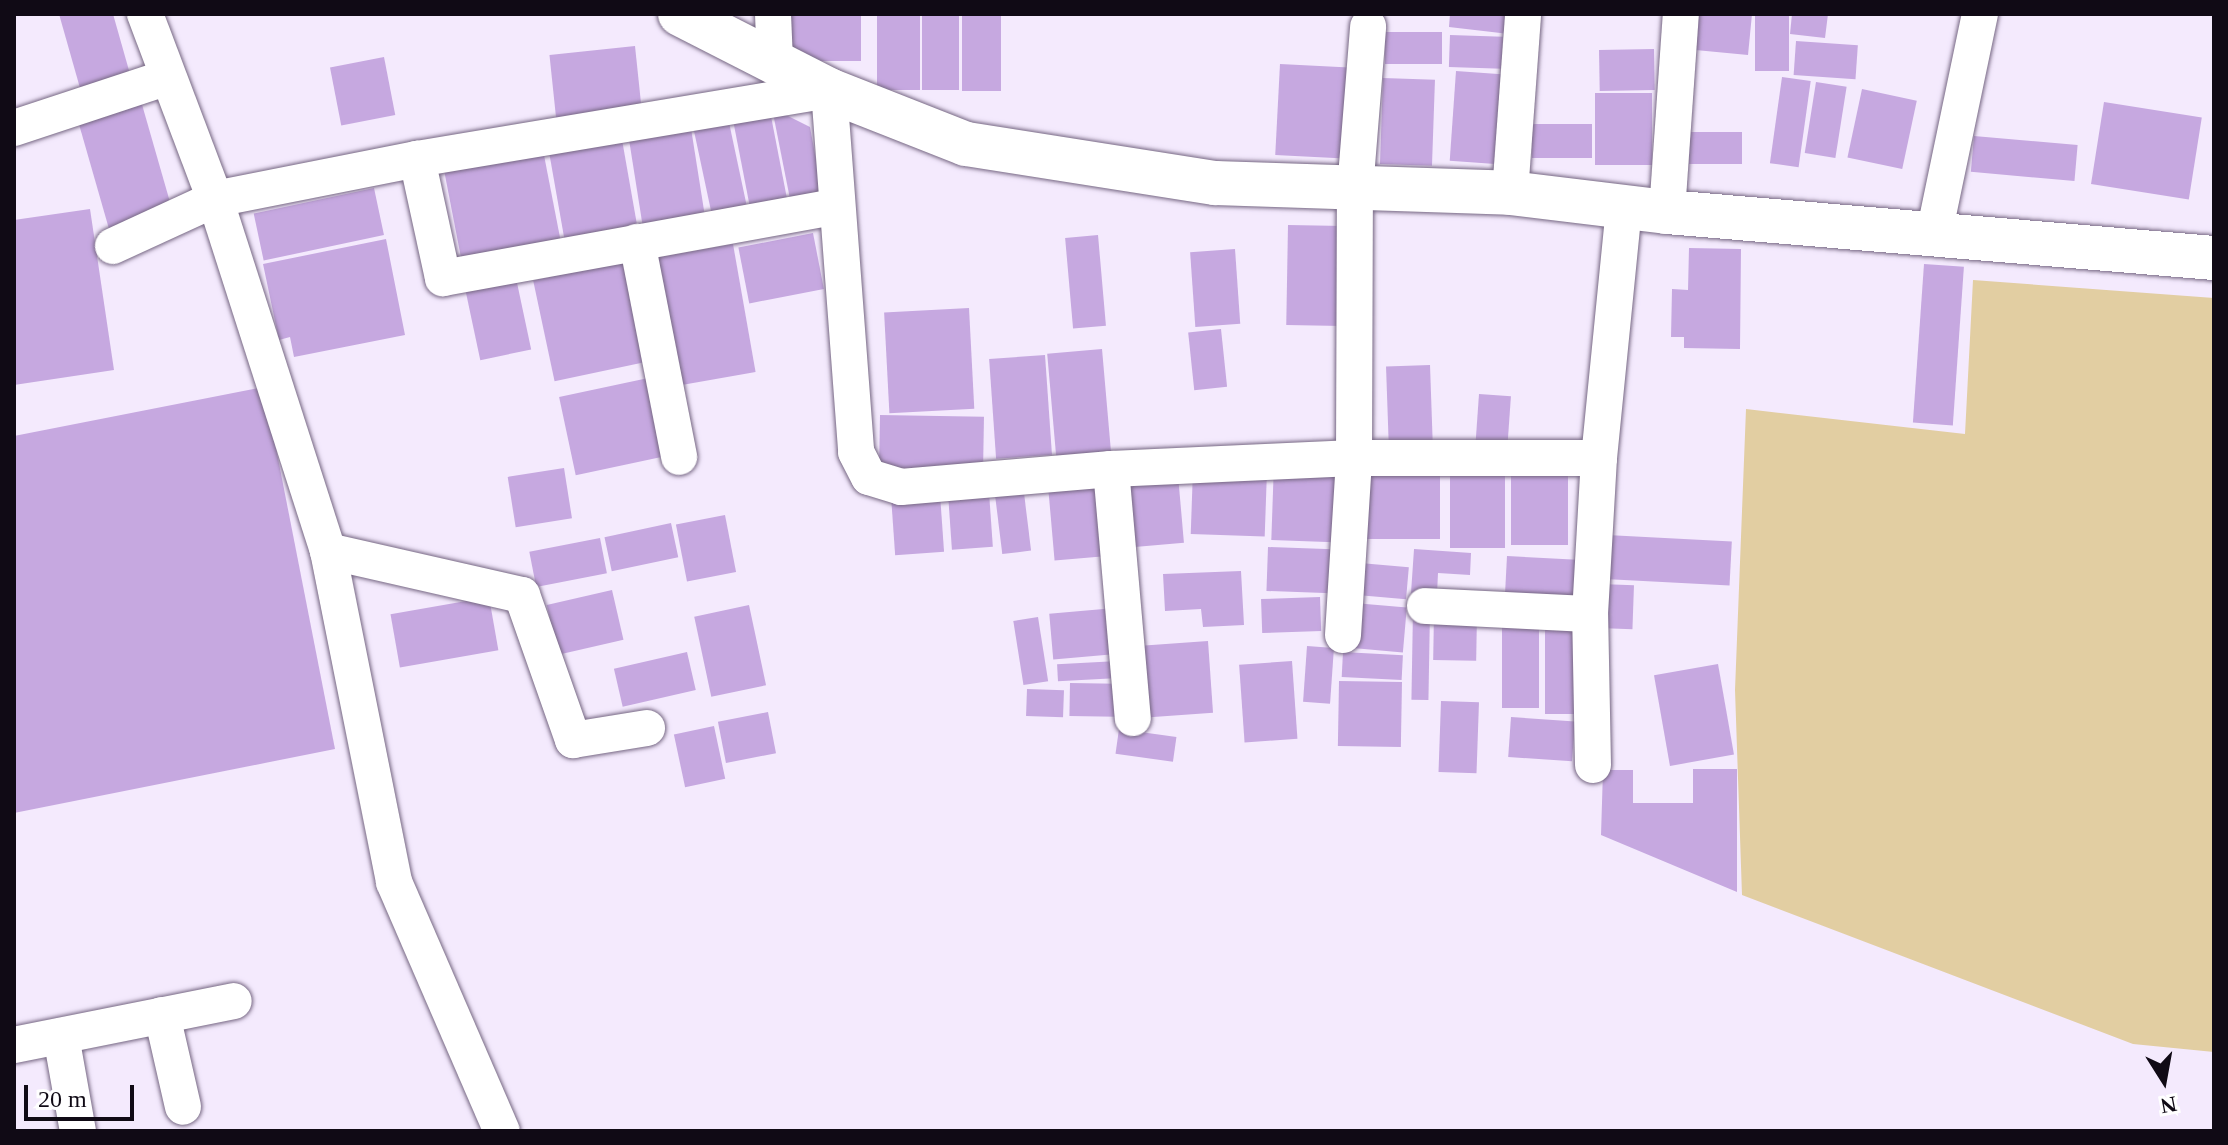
<!DOCTYPE html>
<html>
<head>
<meta charset="utf-8">
<style>
	body { margin:0 }
	#map { position:relative; width:2228px; height:1145px; overflow:hidden; background:#f4eafd; font-family:Georgia,serif }
	div>[style] { position:absolute }
	.green>* { inset:0; background:#e2cea2 }
	.building>* { inset:0; background:#c6a8e0; transform-origin:0 0 }
	.roads { filter:drop-shadow(0 0 2px #766783) drop-shadow(0 0 2px #766783) }
	.street>* { height:36px; margin:-18px; padding:0 18px; transform-origin:18px; border-radius:18px; background:#fff }
	.secondary>* { height:44px; margin:-22px; padding:0 22px; transform-origin:22px; border-radius:22px; background:#fff }
	span { translate:-50% -50%; white-space:nowrap; text-align:center; line-height:1.15; -webkit-text-stroke:8px #fff; paint-order:stroke }
	.frame { position:absolute; inset:0; border:16px solid #100a15; pointer-events:none }
	.north { position:absolute; left:2124px; top:1041px; width:80px; height:80px; -webkit-text-stroke:6px #fff; paint-order:stroke; rotate:169deg; font-size:22px; font-weight:700; line-height:32px; text-align:center; color:#100a15 }
	.north::after { content:''; display:block; margin:auto; width:28px; height:36px; background:#100a15; clip-path:polygon(50% 0,100% 100%,50% 72%,0 100%) }
	.scale { position:absolute; left:24px; top:1085px; width:110px; height:36px; box-sizing:border-box; border:4px solid #100a15; border-top:0; padding-left:10px; font-size:24px; line-height:28px; white-space:nowrap; color:#100a15; -webkit-text-stroke:6px #fff; paint-order:stroke }
</style>
</head>
<body>
<div id="map">
	<div class="green">
		<div style="clip-path:polygon(1973px 280px,2214px 298px,2214px 1052px,2133px 1044px,1742px 895px,1735px 690px,1746px 409px,1965px 434px)"></div>
	</div>
	<div class="building">
		<div style="clip-path:polygon(59px 14px,113px 14px,130px 74px,80px 88px)"></div>
		<div style="left:787px;top:14px;width:74px;height:47px"></div>
		<div style="left:877px;top:14px;width:43px;height:76px"></div>
		<div style="left:922px;top:14px;width:37px;height:76px"></div>
		<div style="left:962px;top:14px;width:39px;height:77px"></div>
		<div style="clip-path:polygon(1450px 14px,1511px 14px,1509px 34px,1449px 27px)"></div>
		<div style="clip-path:polygon(1689px 14px,1752px 14px,1748px 55px,1685px 49px)"></div>
		<div style="left:1755px;top:14px;width:34px;height:57px"></div>
		<div style="clip-path:polygon(1792px 14px,1828px 14px,1825px 38px,1790px 34px)"></div>
		<div style="left:1442px;top:32px;width:32px;height:57px;rotate:90deg"></div>
		<div style="left:1450px;top:35px;width:53px;height:32px;rotate:2deg"></div>
		<div style="left:1796px;top:41px;width:62px;height:34px;rotate:4deg"></div>
		<div style="left:635px;top:46px;width:75px;height:86px;rotate:84deg"></div>
		<div style="left:1654px;top:49px;width:41px;height:55px;rotate:89deg"></div>
		<div style="left:384px;top:57px;width:59px;height:55px;rotate:79deg"></div>
		<div style="left:1280px;top:64px;width:74px;height:91px;rotate:3deg"></div>
		<div style="left:1456px;top:71px;width:49px;height:90px;rotate:4deg"></div>
		<div style="left:1782px;top:77px;width:29px;height:87px;rotate:8deg"></div>
		<div style="left:1383px;top:78px;width:52px;height:86px;rotate:2deg"></div>
		<div style="left:1816px;top:82px;width:31px;height:72px;rotate:9deg"></div>
		<div style="left:1862px;top:89px;width:56px;height:70px;rotate:12deg"></div>
		<div style="left:1595px;top:93px;width:57px;height:72px"></div>
		<div style="left:141px;top:101px;width:115px;height:66px;rotate:74deg"></div>
		<div style="left:2104px;top:102px;width:99px;height:83px;rotate:9deg"></div>
		<div style="left:769px;top:106px;width:100px;height:38px;rotate:79deg"></div>
		<div style="clip-path:polygon(772px 108px,810px 127px,823px 198px,791px 204px)"></div>
		<div style="left:727px;top:113px;width:101px;height:36px;rotate:78deg"></div>
		<div style="left:690px;top:122px;width:100px;height:63px;rotate:81deg"></div>
		<div style="left:1532px;top:124px;width:60px;height:34px"></div>
		<div style="left:1689px;top:132px;width:53px;height:32px"></div>
		<div style="left:621px;top:134px;width:100px;height:74px;rotate:80deg"></div>
		<div style="left:1974px;top:136px;width:104px;height:36px;rotate:5deg"></div>
		<div style="left:543px;top:150px;width:97px;height:101px;rotate:79deg"></div>
		<div style="left:374px;top:188px;width:48px;height:123px;rotate:78deg"></div>
		<div style="clip-path:polygon(90px 209px,114px 370px,14px 385px,14px 220px)"></div>
		<div style="left:1288px;top:225px;width:56px;height:100px;rotate:1deg"></div>
		<div style="left:813px;top:233px;width:57px;height:76px;rotate:79deg"></div>
		<div style="left:1098px;top:235px;width:91px;height:33px;rotate:85deg"></div>
		<div style="clip-path:polygon(386px 239px,405px 335px,294px 357px,290px 337px,279px 340px,263px 264px)"></div>
		<div style="left:733px;top:244px;width:130px;height:85px;rotate:80deg"></div>
		<div style="clip-path:polygon(1689px 248px,1741px 249px,1740px 349px,1684px 348px,1684px 337px,1671px 337px,1672px 289px,1688px 290px)"></div>
		<div style="left:1235px;top:249px;width:75px;height:45px;rotate:86deg"></div>
		<div style="left:630px;top:260px;width:103px;height:99px;rotate:78deg"></div>
		<div style="left:1924px;top:264px;width:40px;height:159px;rotate:4deg"></div>
		<div style="left:516px;top:278px;width:73px;height:52px;rotate:78deg"></div>
		<div style="left:969px;top:308px;width:101px;height:85px;rotate:87deg"></div>
		<div style="left:1221px;top:329px;width:58px;height:33px;rotate:84deg"></div>
		<div style="left:1102px;top:349px;width:103px;height:55px;rotate:85deg"></div>
		<div style="left:1045px;top:355px;width:100px;height:56px;rotate:86deg"></div>
		<div style="left:1430px;top:365px;width:78px;height:44px;rotate:88deg"></div>
		<div style="left:653px;top:377px;width:80px;height:96px;rotate:78deg"></div>
		<div style="clip-path:polygon(264px 387px,335px 749px,14px 813px,14px 436px)"></div>
		<div style="left:1479px;top:394px;width:32px;height:55px;rotate:4deg"></div>
		<div style="left:880px;top:415px;width:104px;height:55px;rotate:1deg"></div>
		<div style="left:1274px;top:463px;width:70px;height:77px;rotate:2deg"></div>
		<div style="left:1364px;top:464px;width:76px;height:75px"></div>
		<div style="left:1511px;top:464px;width:57px;height:81px"></div>
		<div style="left:1450px;top:465px;width:55px;height:83px"></div>
		<div style="left:564px;top:468px;width:51px;height:57px;rotate:81deg"></div>
		<div style="left:1193px;top:469px;width:74px;height:65px;rotate:2deg"></div>
		<div style="left:1178px;top:475px;width:68px;height:61px;rotate:85deg"></div>
		<div style="left:1104px;top:483px;width:73px;height:56px;rotate:85deg"></div>
		<div style="left:989px;top:492px;width:55px;height:41px;rotate:86deg"></div>
		<div style="left:1024px;top:493px;width:58px;height:29px;rotate:83deg"></div>
		<div style="left:940px;top:494px;width:58px;height:49px;rotate:86deg"></div>
		<div style="left:725px;top:515px;width:58px;height:50px;rotate:79deg"></div>
		<div style="left:671px;top:523px;width:35px;height:68px;rotate:78deg"></div>
		<div style="left:1607px;top:535px;width:125px;height:44px;rotate:3deg"></div>
		<div style="left:600px;top:538px;width:36px;height:72px;rotate:79deg"></div>
		<div style="left:1268px;top:547px;width:72px;height:44px;rotate:2deg"></div>
		<div style="clip-path:polygon(1414px 549px,1471px 553px,1470px 575px,1438px 573px,1437px 594px,1411px 593px)"></div>
		<div style="left:1507px;top:556px;width:75px;height:40px;rotate:3deg"></div>
		<div style="left:1360px;top:563px;width:49px;height:32px;rotate:5deg"></div>
		<div style="clip-path:polygon(1241px 571px,1244px 625px,1203px 627px,1201px 609px,1165px 611px,1163px 574px)"></div>
		<div style="left:1600px;top:584px;width:34px;height:44px;rotate:2deg"></div>
		<div style="left:612px;top:590px;width:51px;height:67px;rotate:77deg"></div>
		<div style="left:489px;top:597px;width:54px;height:100px;rotate:80deg"></div>
		<div style="left:1320px;top:597px;width:34px;height:59px;rotate:88deg"></div>
		<div style="left:1354px;top:603px;width:53px;height:45px;rotate:5deg"></div>
		<div style="left:749px;top:605px;width:82px;height:56px;rotate:78deg"></div>
		<div style="left:1115px;top:608px;width:46px;height:66px;rotate:85deg"></div>
		<div style="left:1430px;top:610px;width:90px;height:17px;rotate:91deg"></div>
		<div style="left:1434px;top:613px;width:43px;height:47px;rotate:1deg"></div>
		<div style="left:1038px;top:617px;width:65px;height:25px;rotate:81deg"></div>
		<div style="left:1539px;top:622px;width:86px;height:37px;rotate:90deg"></div>
		<div style="left:1545px;top:623px;width:40px;height:91px"></div>
		<div style="left:1208px;top:641px;width:72px;height:74px;rotate:86deg"></div>
		<div style="left:1307px;top:646px;width:27px;height:56px;rotate:4deg"></div>
		<div style="left:687px;top:652px;width:39px;height:75px;rotate:77deg"></div>
		<div style="left:1343px;top:652px;width:60px;height:25px;rotate:3deg"></div>
		<div style="left:1118px;top:661px;width:17px;height:61px;rotate:87deg"></div>
		<div style="left:1292px;top:661px;width:78px;height:53px;rotate:86deg"></div>
		<div style="left:1718px;top:664px;width:92px;height:65px;rotate:80deg"></div>
		<div style="left:1339px;top:681px;width:63px;height:65px;rotate:1deg"></div>
		<div style="left:1070px;top:683px;width:47px;height:33px;rotate:1deg"></div>
		<div style="left:1027px;top:689px;width:37px;height:27px;rotate:2deg"></div>
		<div style="left:1441px;top:701px;width:38px;height:71px;rotate:2deg"></div>
		<div style="left:768px;top:712px;width:42px;height:51px;rotate:79deg"></div>
		<div style="left:1511px;top:717px;width:64px;height:40px;rotate:4deg"></div>
		<div style="left:714px;top:726px;width:54px;height:41px;rotate:78deg"></div>
		<div style="left:1119px;top:729px;width:58px;height:25px;rotate:8deg"></div>
		<div style="clip-path:polygon(1693px 769px,1737px 769px,1737px 892px,1601px 835px,1603px 770px,1633px 770px,1633px 803px,1693px 803px)"></div>
	</div>
	<div class="roads">
		<div class="street">
			<div style="left:145px;top:14px;width:198px;rotate:69.3deg"></div>
			<div style="left:215px;top:199px;width:370px;rotate:72.2deg"></div>
			<div style="left:328px;top:551px;width:338px;rotate:78.7deg"></div>
			<div style="left:394px;top:882px;width:271px;rotate:66.6deg"></div>
			<div style="left:773px;top:14px;width:48px;rotate:87.6deg"></div>
			<div style="left:14px;top:128px;width:162px;rotate:-18.3deg"></div>
			<div style="left:417px;top:159px;width:122px;rotate:77.7deg"></div>
			<div style="left:443px;top:278px;width:398px;rotate:-10.3deg"></div>
			<div style="left:1510px;top:193px;width:179px;rotate:-85.8deg"></div>
			<div style="left:1667px;top:212px;width:198px;rotate:-86deg"></div>
			<div style="left:1934px;top:234px;width:225px;rotate:-78.2deg"></div>
			<div style="left:637px;top:242px;width:219px;rotate:78.9deg"></div>
			<div style="left:113px;top:246px;width:112px;rotate:-24.7deg"></div>
			<div style="left:215px;top:199px;width:206px;rotate:-11.2deg"></div>
			<div style="left:417px;top:159px;width:418px;rotate:-9.5deg"></div>
			<div style="left:829px;top:90px;width:363px;rotate:85.7deg"></div>
			<div style="left:856px;top:452px;width:28px;rotate:63deg"></div>
			<div style="left:869px;top:477px;width:34px;rotate:17deg"></div>
			<div style="left:901px;top:487px;width:211px;rotate:-4.9deg"></div>
			<div style="left:1111px;top:469px;width:243px;rotate:-2.6deg"></div>
			<div style="left:1354px;top:458px;width:245px"></div>
			<div style="left:1111px;top:469px;width:250px;rotate:85deg"></div>
			<div style="left:328px;top:551px;width:199px;rotate:12.8deg"></div>
			<div style="left:522px;top:595px;width:154px;rotate:70.6deg"></div>
			<div style="left:573px;top:740px;width:75px;rotate:-9.2deg"></div>
			<div style="left:1425px;top:606px;width:165px;rotate:2.8deg"></div>
			<div style="left:1343px;top:635px;width:177px;rotate:-86.4deg"></div>
			<div style="left:1354px;top:458px;width:268px;rotate:-89.8deg"></div>
			<div style="left:1355px;top:190px;width:164px;rotate:-85.4deg"></div>
			<div style="left:1593px;top:765px;width:151px;rotate:-91.1deg"></div>
			<div style="left:1590px;top:614px;width:156px;rotate:-86.7deg"></div>
			<div style="left:1599px;top:458px;width:252px;rotate:-84.3deg"></div>
			<div style="left:162px;top:1015px;width:94px;rotate:77.1deg"></div>
			<div style="left:61px;top:1036px;width:97px;rotate:79.9deg"></div>
			<div style="left:14px;top:1045px;width:224px;rotate:-11.3deg"></div>
		</div>
		<div class="secondary">
			<div style="left:680px;top:14px;width:167px;rotate:27deg"></div>
			<div style="left:829px;top:90px;width:147px;rotate:21.5deg"></div>
			<div style="left:966px;top:144px;width:252px;rotate:8.9deg"></div>
			<div style="left:1215px;top:183px;width:295px;rotate:1.9deg"></div>
			<div style="left:1510px;top:193px;width:158px;rotate:6.9deg"></div>
			<div style="left:1667px;top:212px;width:549px;rotate:4.81deg"></div>
		</div>
	</div>
	<div class="frame"></div>
	<div class="north">N</div>
	<div class="scale">20 m</div>
</div>
</body>
</html>
